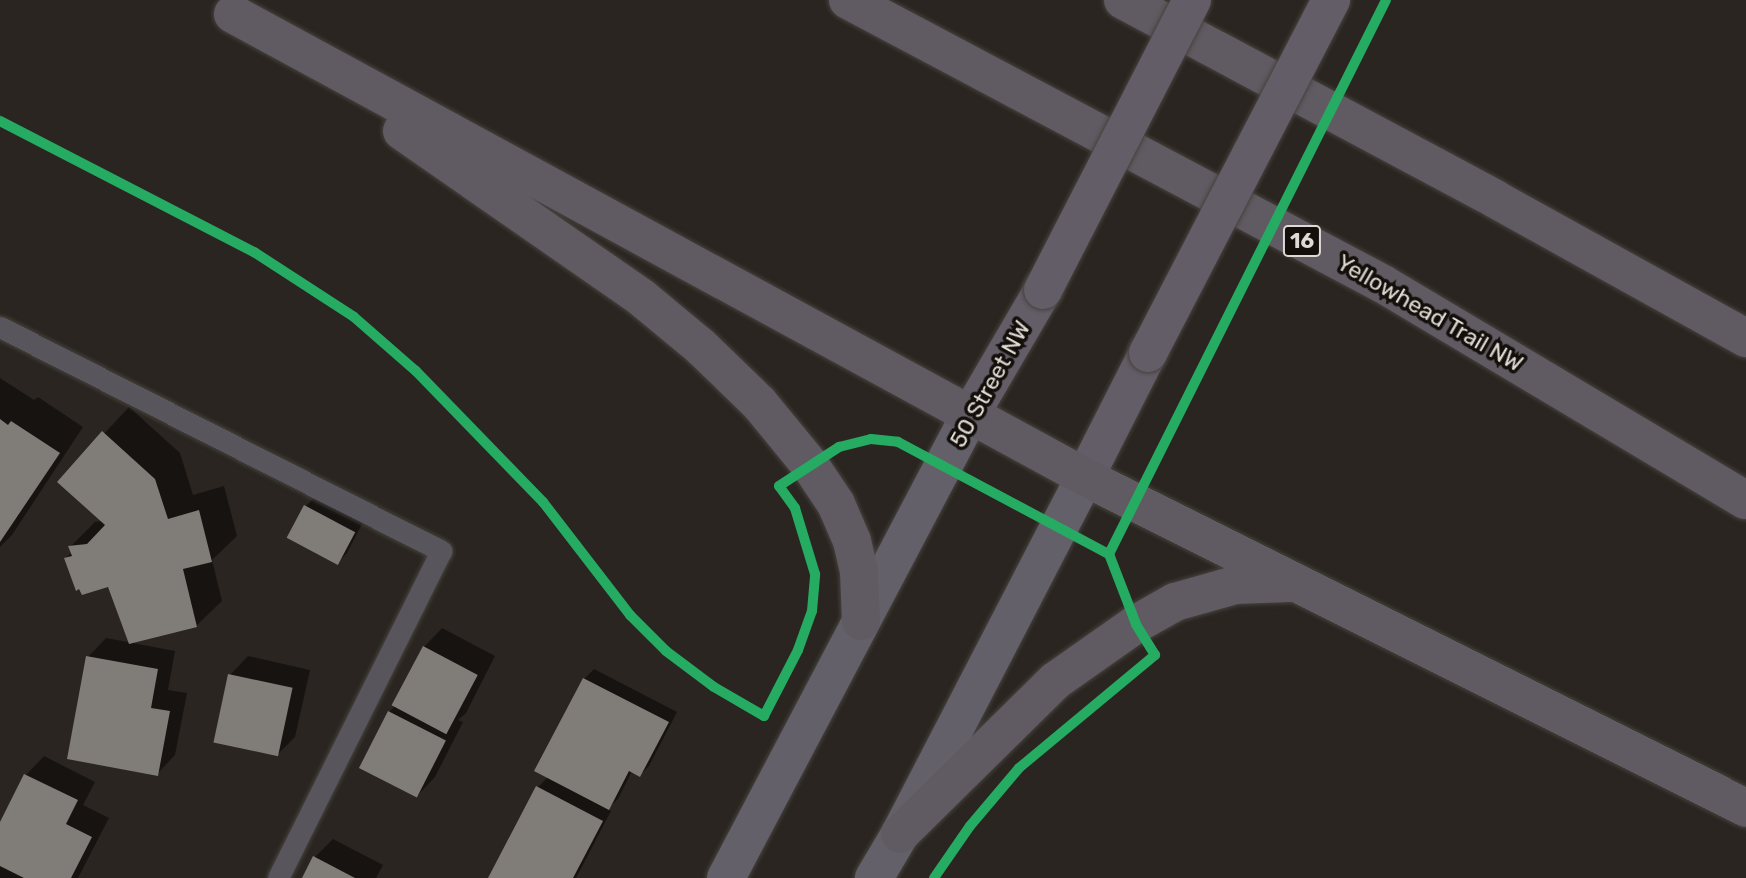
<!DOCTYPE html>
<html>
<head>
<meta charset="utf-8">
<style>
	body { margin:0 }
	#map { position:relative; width:1746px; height:878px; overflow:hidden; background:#2a2520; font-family:Rubik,sans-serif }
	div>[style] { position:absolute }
	.shadow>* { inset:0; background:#0007 }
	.building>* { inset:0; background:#807c77; transform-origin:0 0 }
	.roads { filter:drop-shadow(0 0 2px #46423e) drop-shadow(0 0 2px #46423e) }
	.lane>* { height:21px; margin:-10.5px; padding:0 10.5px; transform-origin:10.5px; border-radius:10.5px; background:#59555d }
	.secondary>* { height:38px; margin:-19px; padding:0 19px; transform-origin:19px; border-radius:19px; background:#646069 }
	.primary>* { height:38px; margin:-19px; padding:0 19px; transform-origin:19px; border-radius:19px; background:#635d67 }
	.highway>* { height:38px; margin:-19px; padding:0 19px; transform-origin:19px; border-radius:19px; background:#605b62 }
	.bridges { filter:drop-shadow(0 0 2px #46423e) drop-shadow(0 0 2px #46423e) }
	.primary-bridge>* { height:38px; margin:-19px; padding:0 19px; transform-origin:19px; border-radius:19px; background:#635d67 }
	.cycleway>* { height:10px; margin:-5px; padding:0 5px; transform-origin:5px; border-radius:5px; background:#26ab63 }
	span { translate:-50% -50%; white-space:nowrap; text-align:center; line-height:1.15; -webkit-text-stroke:7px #130f0b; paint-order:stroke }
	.shield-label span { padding:2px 5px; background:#130f0b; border:2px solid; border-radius:5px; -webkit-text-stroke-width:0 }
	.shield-label { font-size:21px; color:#e0dad4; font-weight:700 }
	.street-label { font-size:23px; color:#e0dad4 }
</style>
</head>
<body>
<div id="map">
	<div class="shadow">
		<div style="clip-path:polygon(0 378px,34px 400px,38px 397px,83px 427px,12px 535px,0 547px)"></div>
		<div style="clip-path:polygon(129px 407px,180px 453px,193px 495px,224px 486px,237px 536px,212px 560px,222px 601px,196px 626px,109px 584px,66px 558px,72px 552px,70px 547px,95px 522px,103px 521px,59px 482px)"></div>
		<div style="clip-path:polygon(315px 497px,363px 522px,347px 553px,338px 562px,306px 506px)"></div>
		<div style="clip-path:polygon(442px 628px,495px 656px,466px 713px,458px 720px,463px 722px,435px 777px,417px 796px,389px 712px,396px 705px,424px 647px)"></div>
		<div style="clip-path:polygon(106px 638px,175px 651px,168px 690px,187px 693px,175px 755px,157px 774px,88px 657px)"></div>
		<div style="clip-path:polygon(248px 656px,310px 670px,295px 737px,277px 755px,230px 675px)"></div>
		<div style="clip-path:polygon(594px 669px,677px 712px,649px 766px,640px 775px,632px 771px,618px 799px,607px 809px,611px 811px,576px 878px,490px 878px,538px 787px,548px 777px,536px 771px,584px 679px)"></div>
		<div style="clip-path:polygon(44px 756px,95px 782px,83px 805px,109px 818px,78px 878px,0 878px,0 826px,26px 775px)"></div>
		<div style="clip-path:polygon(333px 839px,383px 865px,376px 878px,304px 878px,315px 857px)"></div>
	</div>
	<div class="building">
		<div style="clip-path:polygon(0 419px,8px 425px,11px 421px,60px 453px,0 542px)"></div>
		<div style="clip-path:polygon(102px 431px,155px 479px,168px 519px,199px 510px,212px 562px,183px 569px,197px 627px,129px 644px,108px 587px,82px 595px,79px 589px,76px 591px,64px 558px,72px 556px,68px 546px,87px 544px,105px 525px,57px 482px)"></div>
		<div style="left:304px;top:505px;width:58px;height:37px;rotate:28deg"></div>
		<div style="left:423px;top:646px;width:62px;height:67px;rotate:28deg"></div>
		<div style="clip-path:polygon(86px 656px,158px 669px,151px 708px,170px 711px,158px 776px,67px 759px)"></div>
		<div style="left:228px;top:674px;width:66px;height:70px;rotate:12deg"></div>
		<div style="clip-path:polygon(583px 678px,669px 722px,640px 777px,629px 771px,609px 810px,534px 771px)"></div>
		<div style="left:388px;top:711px;width:65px;height:64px;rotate:27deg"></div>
		<div style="clip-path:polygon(24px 774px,78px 800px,66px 824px,92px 837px,71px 878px,24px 878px,0 866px,0 822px)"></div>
		<div style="clip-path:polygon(536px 786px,603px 821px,573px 878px,488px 878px)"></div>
		<div style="clip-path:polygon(313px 856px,355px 878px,302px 878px)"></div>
	</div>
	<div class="roads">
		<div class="lane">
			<div style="left:0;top:327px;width:495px;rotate:26.9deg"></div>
			<div style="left:441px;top:551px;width:365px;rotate:116.5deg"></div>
		</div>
		<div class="secondary">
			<div style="left:726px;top:878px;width:523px;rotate:-62.21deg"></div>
			<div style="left:874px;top:878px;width:51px;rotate:-59.4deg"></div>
			<div style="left:900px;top:834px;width:402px;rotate:-62.6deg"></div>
		</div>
		<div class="primary">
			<div style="left:970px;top:415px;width:145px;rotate:-59.7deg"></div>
			<div style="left:1085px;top:477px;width:139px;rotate:-63.1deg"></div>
		</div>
		<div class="highway">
			<div style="left:848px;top:0;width:606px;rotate:27.96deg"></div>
			<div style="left:1383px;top:284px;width:422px;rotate:30.8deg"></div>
			<div style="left:1123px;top:0;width:422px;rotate:28.1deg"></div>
			<div style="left:1495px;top:199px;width:287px;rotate:29deg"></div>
			<div style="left:233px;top:14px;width:970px;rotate:28.52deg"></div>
			<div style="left:1085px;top:477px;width:739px;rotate:26.6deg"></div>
			<div style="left:402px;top:131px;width:292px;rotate:34.8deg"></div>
			<div style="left:642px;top:298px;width:75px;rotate:39.6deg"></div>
			<div style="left:700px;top:346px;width:82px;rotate:44deg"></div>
			<div style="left:759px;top:403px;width:80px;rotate:50.6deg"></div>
			<div style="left:810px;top:465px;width:47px;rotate:56.3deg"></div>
			<div style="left:836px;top:504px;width:40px;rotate:66.6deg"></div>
			<div style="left:852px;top:541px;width:32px;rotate:77deg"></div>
			<div style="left:859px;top:572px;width:49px;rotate:87.7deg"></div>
			<div style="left:900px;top:834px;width:218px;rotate:-44.6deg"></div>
			<div style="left:1055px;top:681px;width:99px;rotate:-35.1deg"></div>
			<div style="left:1136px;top:624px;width:45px;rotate:-29.4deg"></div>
			<div style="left:1175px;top:602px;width:62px;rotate:-15.8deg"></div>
			<div style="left:1235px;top:585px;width:54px;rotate:-2.1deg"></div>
		</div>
	</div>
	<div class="bridges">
		<div class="primary-bridge">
			<div style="left:1043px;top:290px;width:326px;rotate:-62.8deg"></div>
			<div style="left:1148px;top:353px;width:398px;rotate:-62.6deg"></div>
		</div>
	</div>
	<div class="cycleway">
		<div style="left:0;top:121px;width:286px;rotate:27.3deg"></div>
		<div style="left:254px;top:252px;width:119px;rotate:33deg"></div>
		<div style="left:354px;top:317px;width:82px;rotate:41.1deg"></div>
		<div style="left:416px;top:371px;width:182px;rotate:45.9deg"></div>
		<div style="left:543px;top:502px;width:143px;rotate:52.4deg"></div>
		<div style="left:630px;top:615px;width:51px;rotate:45deg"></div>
		<div style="left:666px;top:651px;width:60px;rotate:36.9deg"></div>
		<div style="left:714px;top:687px;width:58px;rotate:30.1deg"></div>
		<div style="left:764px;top:716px;width:74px;rotate:-62.7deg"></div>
		<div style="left:798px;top:650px;width:41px;rotate:-70.3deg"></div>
		<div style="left:812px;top:611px;width:37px;rotate:-85deg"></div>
		<div style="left:815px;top:574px;width:69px;rotate:-106.9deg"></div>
		<div style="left:795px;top:508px;width:27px;rotate:-126deg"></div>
		<div style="left:779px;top:486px;width:72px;rotate:-33deg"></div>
		<div style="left:839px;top:447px;width:33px;rotate:-14deg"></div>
		<div style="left:871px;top:439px;width:27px;rotate:6deg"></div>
		<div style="left:898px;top:442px;width:239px;rotate:28deg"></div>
		<div style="left:934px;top:878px;width:63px;rotate:-55.3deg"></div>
		<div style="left:970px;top:826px;width:76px;rotate:-49.8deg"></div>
		<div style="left:1019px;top:768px;width:177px;rotate:-39.7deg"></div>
		<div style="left:1155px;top:655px;width:36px;rotate:-122deg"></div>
		<div style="left:1136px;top:624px;width:75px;rotate:-111.1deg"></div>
		<div style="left:1109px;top:554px;width:619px;rotate:-63.43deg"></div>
	</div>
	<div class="shield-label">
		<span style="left:1302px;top:241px">16</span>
	</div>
	<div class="street-label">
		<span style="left:1430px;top:313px;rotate:30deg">Yellowhead Trail NW</span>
		<span style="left:990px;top:384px;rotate:-61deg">50 Street NW</span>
	</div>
</div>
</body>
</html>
